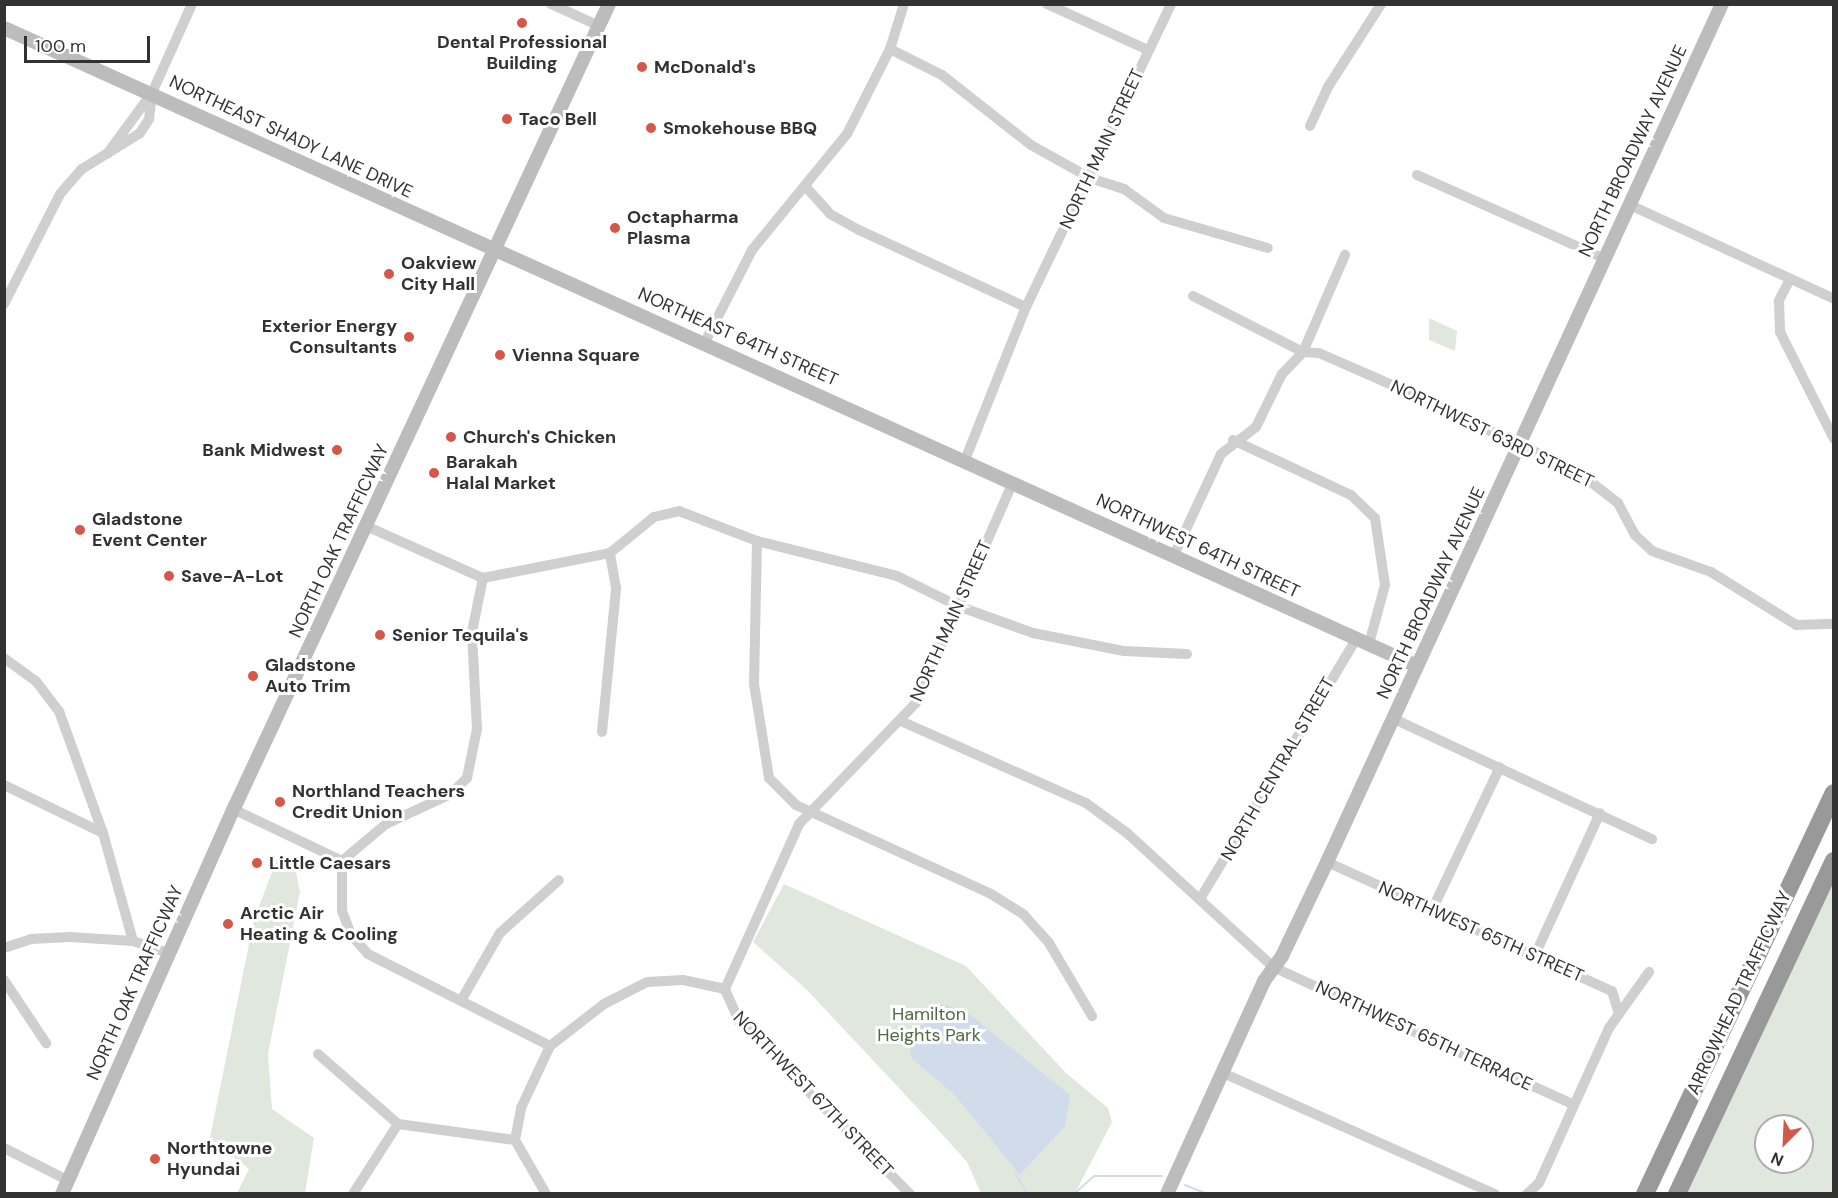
<!DOCTYPE html>
<html>
<head>
<meta charset="utf-8">
<style>
	body { margin:0 }
	#map { position:relative; width:1838px; height:1198px; overflow:hidden; background:#fff; font-family:"DM Sans",sans-serif }
	div>[style] { position:absolute }
	.green>* { inset:0; background:#e0e8dd }
	.water>* { inset:0; background:#d1dceb }
	.stream>* { height:2px; margin:-1px; padding:0 1px; transform-origin:1px; border-radius:1px; background:#d1dceb }
	.street>* { height:10px; margin:-5px; padding:0 5px; transform-origin:5px; border-radius:5px; background:#cfcfcf }
	.secondary>* { height:14px; margin:-7px; padding:0 7px; transform-origin:7px; border-radius:7px; background:#bcbcbc }
	.highway>* { height:18px; margin:-9px; padding:0 9px; transform-origin:9px; border-radius:9px; background:#999 }
	.dots>* { width:16px; height:16px; translate:-50% -50%; box-sizing:border-box; border:3px solid #fff; border-radius:50% }
	span { translate:-50% -50%; white-space:nowrap; text-align:center; line-height:1.15; -webkit-text-stroke:6px #fff; paint-order:stroke }
	.poi-label { font-size:18px; color:#323232; font-weight:700 }
	.left { translate:0 -50%; text-align:left }
	.right { translate:-100% -50%; text-align:right }
	.street-label { font-size:18px; color:#323232 }
	.park-label { font-size:18px; color:#4f6b43 }
	.frame { position:absolute; inset:0; border:6px solid #323232; pointer-events:none }
	.north { position:absolute; left:1754px; top:1114px; width:60px; height:60px; box-sizing:border-box; background:#fff; border:2px solid #adadad; border-radius:50%; rotate:204deg; font-size:16px; font-weight:700; line-height:24px; text-align:center; color:#323232 }
	.north::after { content:''; display:block; margin:auto; width:21px; height:27px; background:#d55749; clip-path:polygon(50% 0,100% 100%,50% 72%,0 100%) }
	.scale { position:absolute; left:24px; top:36px; width:126px; height:27px; box-sizing:border-box; border:3px solid #323232; border-top:0; padding-left:8px; font-size:18px; line-height:21px; white-space:nowrap; color:#323232; -webkit-text-stroke:4px #fff; paint-order:stroke }
</style>
</head>
<body>
<div id="map">
	<div class="green">
		<div style="clip-path:polygon(1429px 318px,1457px 331px,1455px 351px,1429px 340px)"></div>
		<div style="clip-path:polygon(279px 854px,294px 862px,300px 892px,268px 1054px,272px 1109px,314px 1138px,305px 1193px,237px 1193px,249px 1169px,210px 1138px,254px 919px)"></div>
		<div style="clip-path:polygon(evenodd,1833px 881px,1833px 1193px,1687px 1194px,1787px 980px,1833px 881px,1766px 1126px,1802px 1126px,1802px 1162px,1766px 1162px,1766px 1126px)"></div>
		<div style="clip-path:polygon(784px 884px,966px 966px,1066px 1073px,1108px 1108px,1112px 1122px,1075px 1193px,981px 1193px,967px 1162px,942px 1134px,807px 990px,753px 942px)"></div>
	</div>
	<div class="water">
		<div style="clip-path:polygon(941px 1004px,964px 1010px,1070px 1095px,1065px 1126px,1020px 1175px,954px 1094px,912px 1059px,908px 1040px)"></div>
	</div>
	<div class="stream">
		<div style="left:1016px;top:1175px;width:22px;rotate:58deg"></div>
		<div style="left:1185px;top:1185px;width:24px;rotate:22deg"></div>
		<div style="left:1074px;top:1194px;width:27px;rotate:-42deg"></div>
		<div style="left:1094px;top:1176px;width:68px"></div>
	</div>
	<div class="street">
		<div style="left:551px;top:4px;width:53px;rotate:24.6deg"></div>
		<div style="left:1047px;top:4px;width:111px;rotate:24.5deg"></div>
		<div style="left:890px;top:49px;width:58px;rotate:26.6deg"></div>
		<div style="left:942px;top:75px;width:113px;rotate:38.2deg"></div>
		<div style="left:1031px;top:145px;width:68px;rotate:29.2deg"></div>
		<div style="left:1090px;top:178px;width:36px;rotate:18deg"></div>
		<div style="left:1124px;top:189px;width:49px;rotate:35.9deg"></div>
		<div style="left:1164px;top:218px;width:108px;rotate:16.1deg"></div>
		<div style="left:1310px;top:126px;width:43px;rotate:-65.2deg"></div>
		<div style="left:1328px;top:87px;width:98px;rotate:-57.4deg"></div>
		<div style="left:107px;top:154px;width:76px;rotate:-53.6deg"></div>
		<div style="left:152px;top:93px;width:98px;rotate:-65.8deg"></div>
		<div style="left:1417px;top:175px;width:204px;rotate:24deg"></div>
		<div style="left:806px;top:187px;width:36px;rotate:48deg"></div>
		<div style="left:830px;top:214px;width:33px;rotate:29deg"></div>
		<div style="left:859px;top:230px;width:184px;rotate:24.8deg"></div>
		<div style="left:1630px;top:205px;width:225px;rotate:24.7deg"></div>
		<div style="left:1790px;top:279px;width:25px;rotate:117deg"></div>
		<div style="left:1779px;top:301px;width:31px;rotate:88deg"></div>
		<div style="left:1780px;top:332px;width:120px;rotate:63.2deg"></div>
		<div style="left:1193px;top:296px;width:123px;rotate:27deg"></div>
		<div style="left:1303px;top:352px;width:16px;rotate:4deg"></div>
		<div style="left:1319px;top:353px;width:77px;rotate:23.6deg"></div>
		<div style="left:1390px;top:384px;width:208px;rotate:25.1deg"></div>
		<div style="left:1578px;top:472px;width:51px;rotate:37.8deg"></div>
		<div style="left:1618px;top:503px;width:36px;rotate:62deg"></div>
		<div style="left:1635px;top:535px;width:23px;rotate:43deg"></div>
		<div style="left:1652px;top:551px;width:63px;rotate:19.6deg"></div>
		<div style="left:1711px;top:572px;width:100px;rotate:31.9deg"></div>
		<div style="left:1796px;top:625px;width:38px;rotate:-2deg"></div>
		<div style="left:4px;top:304px;width:123px;rotate:-63deg"></div>
		<div style="left:60px;top:194px;width:33px;rotate:-49deg"></div>
		<div style="left:82px;top:169px;width:68px;rotate:-31.8deg"></div>
		<div style="left:140px;top:133px;width:17px;rotate:-57deg"></div>
		<div style="left:149px;top:119px;width:26px;rotate:-83deg"></div>
		<div style="left:705px;top:342px;width:103px;rotate:-62.9deg"></div>
		<div style="left:752px;top:250px;width:150px;rotate:-50.7deg"></div>
		<div style="left:847px;top:134px;width:95px;rotate:-63.2deg"></div>
		<div style="left:890px;top:49px;width:47px;rotate:-72.7deg"></div>
		<div style="left:1233px;top:440px;width:130px;rotate:25deg"></div>
		<div style="left:1351px;top:495px;width:33px;rotate:44deg"></div>
		<div style="left:1375px;top:518px;width:68px;rotate:81.5deg"></div>
		<div style="left:1385px;top:585px;width:61px;rotate:105.2deg"></div>
		<div style="left:965px;top:460px;width:165px;rotate:-68.3deg"></div>
		<div style="left:1026px;top:307px;width:336px;rotate:-64.4deg"></div>
		<div style="left:366px;top:526px;width:128px;rotate:24deg"></div>
		<div style="left:483px;top:578px;width:129px;rotate:-11.1deg"></div>
		<div style="left:757px;top:541px;width:143px;rotate:91.2deg"></div>
		<div style="left:754px;top:684px;width:95px;rotate:80.9deg"></div>
		<div style="left:769px;top:778px;width:38px;rotate:45deg"></div>
		<div style="left:796px;top:805px;width:214px;rotate:24.5deg"></div>
		<div style="left:991px;top:894px;width:39px;rotate:32deg"></div>
		<div style="left:1024px;top:915px;width:38px;rotate:48deg"></div>
		<div style="left:1049px;top:943px;width:85px;rotate:59.5deg"></div>
		<div style="left:610px;top:553px;width:57px;rotate:-39.3deg"></div>
		<div style="left:654px;top:517px;width:26px;rotate:-13deg"></div>
		<div style="left:679px;top:511px;width:84px;rotate:21deg"></div>
		<div style="left:757px;top:541px;width:144px;rotate:14deg"></div>
		<div style="left:897px;top:576px;width:68px;rotate:26.2deg"></div>
		<div style="left:958px;top:606px;width:80px;rotate:19.8deg"></div>
		<div style="left:1033px;top:633px;width:93px;rotate:11.2deg"></div>
		<div style="left:1124px;top:651px;width:63px;rotate:2.7deg"></div>
		<div style="left:1174px;top:555px;width:111px;rotate:-65deg"></div>
		<div style="left:1221px;top:454px;width:44px;rotate:-37.6deg"></div>
		<div style="left:1256px;top:427px;width:59px;rotate:-63.9deg"></div>
		<div style="left:1282px;top:374px;width:30px;rotate:-46deg"></div>
		<div style="left:1303px;top:352px;width:106px;rotate:-66.6deg"></div>
		<div style="left:4px;top:658px;width:39px;rotate:36deg"></div>
		<div style="left:36px;top:681px;width:38px;rotate:53deg"></div>
		<div style="left:59px;top:711px;width:130px;rotate:70.2deg"></div>
		<div style="left:103px;top:833px;width:112px;rotate:74.5deg"></div>
		<div style="left:1392px;top:718px;width:287px;rotate:25deg"></div>
		<div style="left:903px;top:722px;width:200px;rotate:23.9deg"></div>
		<div style="left:1086px;top:803px;width:51px;rotate:36.2deg"></div>
		<div style="left:1127px;top:833px;width:198px;rotate:42.5deg"></div>
		<div style="left:1273px;top:967px;width:331px;rotate:24.6deg"></div>
		<div style="left:602px;top:732px;width:145px;rotate:-84.4deg"></div>
		<div style="left:616px;top:588px;width:36px;rotate:-100deg"></div>
		<div style="left:4px;top:785px;width:110px;rotate:25.9deg"></div>
		<div style="left:233px;top:809px;width:121px;rotate:25.5deg"></div>
		<div style="left:342px;top:861px;width:57px;rotate:-40.1deg"></div>
		<div style="left:386px;top:824px;width:72px;rotate:-24.8deg"></div>
		<div style="left:451px;top:794px;width:23px;rotate:-45deg"></div>
		<div style="left:467px;top:778px;width:50px;rotate:-78.5deg"></div>
		<div style="left:477px;top:729px;width:97px;rotate:-93deg"></div>
		<div style="left:472px;top:632px;width:55px;rotate:-78.5deg"></div>
		<div style="left:342px;top:861px;width:50px;rotate:90deg"></div>
		<div style="left:342px;top:911px;width:26px;rotate:69deg"></div>
		<div style="left:351px;top:935px;width:25px;rotate:48deg"></div>
		<div style="left:368px;top:954px;width:204px;rotate:26.8deg"></div>
		<div style="left:1327px;top:862px;width:313px;rotate:24.4deg"></div>
		<div style="left:1612px;top:991px;width:24px;rotate:73deg"></div>
		<div style="left:1200px;top:899px;width:305px;rotate:-59deg"></div>
		<div style="left:1432px;top:910px;width:158px;rotate:-64.6deg"></div>
		<div style="left:4px;top:948px;width:28px;rotate:-18deg"></div>
		<div style="left:31px;top:939px;width:39px;rotate:-3deg"></div>
		<div style="left:70px;top:937px;width:63px;rotate:3.6deg"></div>
		<div style="left:133px;top:941px;width:36px;rotate:19deg"></div>
		<div style="left:1535px;top:955px;width:156px;rotate:-65.4deg"></div>
		<div style="left:4px;top:980px;width:76px;rotate:56.3deg"></div>
		<div style="left:462px;top:999px;width:76px;rotate:-60.1deg"></div>
		<div style="left:500px;top:933px;width:79px;rotate:-41.9deg"></div>
		<div style="left:318px;top:1054px;width:106px;rotate:41.2deg"></div>
		<div style="left:398px;top:1124px;width:118px;rotate:7.8deg"></div>
		<div style="left:515px;top:1140px;width:62px;rotate:60.1deg"></div>
		<div style="left:1223px;top:1073px;width:298px;rotate:24deg"></div>
		<div style="left:515px;top:1140px;width:33px;rotate:-79deg"></div>
		<div style="left:521px;top:1108px;width:68px;rotate:-64.9deg"></div>
		<div style="left:550px;top:1046px;width:68px;rotate:-37.9deg"></div>
		<div style="left:604px;top:1004px;width:48px;rotate:-27.1deg"></div>
		<div style="left:647px;top:982px;width:36px;rotate:-3deg"></div>
		<div style="left:683px;top:980px;width:43px;rotate:12.1deg"></div>
		<div style="left:4px;top:1148px;width:71px;rotate:26.9deg"></div>
		<div style="left:353px;top:1194px;width:83px;rotate:-57.3deg"></div>
		<div style="left:910px;top:1194px;width:243px;rotate:-134.7deg"></div>
		<div style="left:739px;top:1021px;width:35px;rotate:-114deg"></div>
		<div style="left:725px;top:989px;width:181px;rotate:-65.8deg"></div>
		<div style="left:799px;top:824px;width:168px;rotate:-46deg"></div>
		<div style="left:916px;top:703px;width:241px;rotate:-66.3deg"></div>
		<div style="left:1527px;top:1194px;width:16px;rotate:-43deg"></div>
		<div style="left:1539px;top:1183px;width:170px;rotate:-65.7deg"></div>
		<div style="left:1609px;top:1028px;width:69px;rotate:-54.5deg"></div>
	</div>
	<div class="secondary">
		<div style="left:4px;top:28px;width:1548px;rotate:24.3deg"></div>
		<div style="left:62px;top:1194px;width:425px;rotate:-66deg"></div>
		<div style="left:235px;top:806px;width:885px;rotate:-65deg"></div>
		<div style="left:1167px;top:1194px;width:234px;rotate:-65.5deg"></div>
		<div style="left:1264px;top:981px;width:31px;rotate:-54deg"></div>
		<div style="left:1282px;top:956px;width:104px;rotate:-64.4deg"></div>
		<div style="left:1327px;top:862px;width:945px;rotate:-65.28deg"></div>
	</div>
	<div class="highway">
		<div style="left:1645px;top:1194px;width:443px;rotate:-64.8deg"></div>
		<div style="left:1677px;top:1194px;width:368px;rotate:-64.8deg"></div>
	</div>
	<div class="dots">
		<div style="left:522px;top:23px;background:#d55749"></div>
		<div style="left:642px;top:67px;background:#d55749"></div>
		<div style="left:507px;top:119px;background:#d55749"></div>
		<div style="left:651px;top:128px;background:#d55749"></div>
		<div style="left:615px;top:228px;background:#d55749"></div>
		<div style="left:389px;top:274px;background:#d55749"></div>
		<div style="left:409px;top:337px;background:#d55749"></div>
		<div style="left:500px;top:355px;background:#d55749"></div>
		<div style="left:451px;top:437px;background:#d55749"></div>
		<div style="left:337px;top:450px;background:#d55749"></div>
		<div style="left:434px;top:473px;background:#d55749"></div>
		<div style="left:80px;top:530px;background:#d55749"></div>
		<div style="left:169px;top:576px;background:#d55749"></div>
		<div style="left:380px;top:635px;background:#d55749"></div>
		<div style="left:253px;top:676px;background:#d55749"></div>
		<div style="left:280px;top:802px;background:#d55749"></div>
		<div style="left:257px;top:863px;background:#d55749"></div>
		<div style="left:228px;top:924px;background:#d55749"></div>
		<div style="left:155px;top:1159px;background:#d55749"></div>
	</div>
	<div class="poi-label">
		<span style="left:522px;top:53px">Dental Professional<br>Building</span>
		<span class="left" style="left:654px;top:67px">McDonald's</span>
		<span class="left" style="left:519px;top:119px">Taco Bell</span>
		<span class="left" style="left:663px;top:128px">Smokehouse BBQ</span>
		<span class="left" style="left:627px;top:228px">Octapharma<br>Plasma</span>
		<span class="left" style="left:401px;top:274px">Oakview<br>City Hall</span>
		<span class="right" style="left:397px;top:337px">Exterior Energy<br>Consultants</span>
		<span class="left" style="left:512px;top:355px">Vienna Square</span>
		<span class="left" style="left:463px;top:437px">Church's Chicken</span>
		<span class="right" style="left:325px;top:450px">Bank Midwest</span>
		<span class="left" style="left:446px;top:473px">Barakah<br>Halal Market</span>
		<span class="left" style="left:92px;top:530px">Gladstone<br>Event Center</span>
		<span class="left" style="left:181px;top:576px">Save-A-Lot</span>
		<span class="left" style="left:392px;top:635px">Senior Tequila's</span>
		<span class="left" style="left:265px;top:676px">Gladstone<br>Auto Trim</span>
		<span class="left" style="left:292px;top:802px">Northland Teachers<br>Credit Union</span>
		<span class="left" style="left:269px;top:863px">Little Caesars</span>
		<span class="left" style="left:240px;top:924px">Arctic Air<br>Heating &amp; Cooling</span>
		<span class="left" style="left:167px;top:1159px">Northtowne<br>Hyundai</span>
	</div>
	<div class="street-label">
		<span style="left:291px;top:137px;rotate:25deg">NORTHEAST SHADY LANE DRIVE</span>
		<span style="left:1102px;top:149px;rotate:-65deg">NORTH MAIN STREET</span>
		<span style="left:1633px;top:151px;rotate:-65deg">NORTH BROADWAY AVENUE</span>
		<span style="left:738px;top:337px;rotate:24deg">NORTHEAST 64TH STREET</span>
		<span style="left:1492px;top:434px;rotate:26deg">NORTHWEST 63RD STREET</span>
		<span style="left:339px;top:541px;rotate:-65deg">NORTH OAK TRAFFICWAY</span>
		<span style="left:1198px;top:546px;rotate:25deg">NORTHWEST 64TH STREET</span>
		<span style="left:1431px;top:593px;rotate:-65deg">NORTH BROADWAY AVENUE</span>
		<span style="left:951px;top:621px;rotate:-66deg">NORTH MAIN STREET</span>
		<span style="left:1278px;top:769px;rotate:-60deg">NORTH CENTRAL STREET</span>
		<span style="left:1481px;top:932px;rotate:24deg">NORTHWEST 65TH STREET</span>
		<span style="left:135px;top:983px;rotate:-66deg">NORTH OAK TRAFFICWAY</span>
		<span style="left:1739px;top:993px;rotate:-65deg">ARROWHEAD TRAFFICWAY</span>
		<span style="left:1424px;top:1036px;rotate:25deg">NORTHWEST 65TH TERRACE</span>
		<span style="left:813px;top:1094px;rotate:46deg">NORTHWEST 67TH STREET</span>
	</div>
	<div class="park-label">
		<span style="left:929px;top:1025px">Hamilton<br>Heights Park</span>
	</div>
	<div class="frame"></div>
	<div class="north">N</div>
	<div class="scale">100 m</div>
</div>
</body>
</html>
